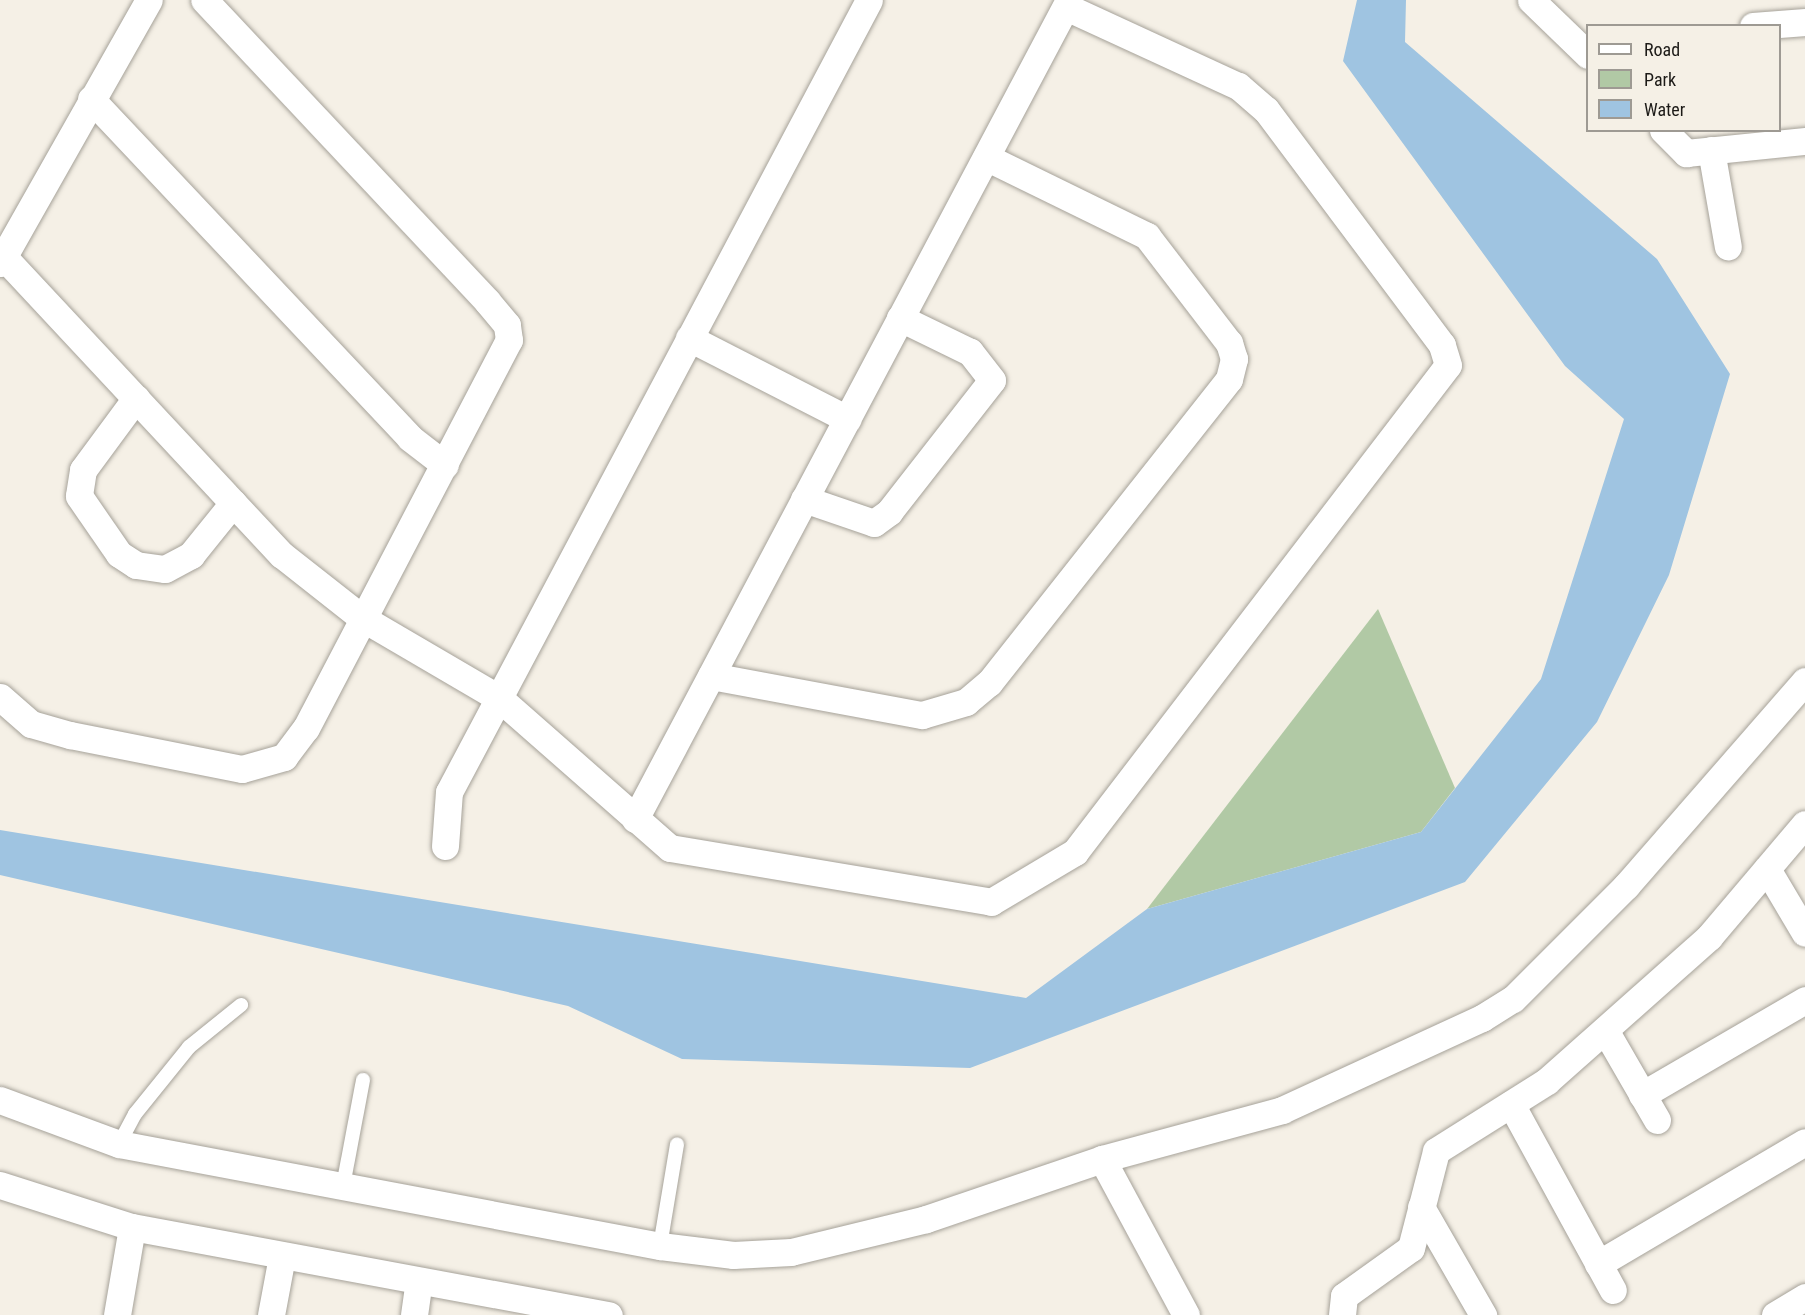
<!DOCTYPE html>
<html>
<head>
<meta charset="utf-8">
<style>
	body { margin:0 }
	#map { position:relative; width:1805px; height:1315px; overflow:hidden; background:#f5f0e6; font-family:"Roboto Condensed",sans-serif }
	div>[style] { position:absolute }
	.green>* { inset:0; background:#b1c9a5 }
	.water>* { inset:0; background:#9fc4e1 }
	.roads { filter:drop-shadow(0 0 2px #a6a299) drop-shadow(0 0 2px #a6a299) }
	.service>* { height:14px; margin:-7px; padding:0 7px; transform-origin:7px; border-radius:7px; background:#fff }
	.minor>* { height:27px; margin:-13.5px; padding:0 13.5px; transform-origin:13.5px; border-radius:13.5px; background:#fff }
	span { translate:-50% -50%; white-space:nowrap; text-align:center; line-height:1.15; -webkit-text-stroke:4.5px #f5f0e6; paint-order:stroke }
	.legend { position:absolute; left:1586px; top:24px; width:195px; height:108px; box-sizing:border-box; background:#f5f0e6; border:2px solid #9e9a93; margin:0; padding:8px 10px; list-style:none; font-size:18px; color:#1c1a17 }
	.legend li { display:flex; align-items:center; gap:12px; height:30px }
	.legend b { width:30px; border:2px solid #9e9a93 }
</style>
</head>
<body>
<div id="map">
	<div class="green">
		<div style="clip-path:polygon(1378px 609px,1455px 788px,1421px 832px,1147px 909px)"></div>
	</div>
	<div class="water">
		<div style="clip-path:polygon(1357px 0,1406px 0,1405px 42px,1657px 259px,1730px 374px,1669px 575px,1597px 722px,1465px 882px,970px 1068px,682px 1059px,568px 1006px,0 875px,0 830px,1026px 998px,1147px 909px,1421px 832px,1541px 679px,1624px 419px,1565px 366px,1343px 61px)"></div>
	</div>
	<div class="roads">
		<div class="service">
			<div style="left:119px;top:1144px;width:34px;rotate:-62deg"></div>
			<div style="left:135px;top:1114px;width:86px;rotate:-51.1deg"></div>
			<div style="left:189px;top:1047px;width:67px;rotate:-38.9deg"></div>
			<div style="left:343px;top:1186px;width:108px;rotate:-79.3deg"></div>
			<div style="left:660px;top:1246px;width:103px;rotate:-80.5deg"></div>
		</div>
		<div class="minor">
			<div style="left:1531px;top:0;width:79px;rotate:44deg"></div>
			<div style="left:1753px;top:26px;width:52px;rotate:-4.4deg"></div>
			<div style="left:91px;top:99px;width:465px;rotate:46.7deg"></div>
			<div style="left:410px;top:438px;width:44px;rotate:37.6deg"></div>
			<div style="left:1663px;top:130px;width:33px;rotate:45deg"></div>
			<div style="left:1686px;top:153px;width:120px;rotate:-5.8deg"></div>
			<div style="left:1711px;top:150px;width:98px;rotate:80.1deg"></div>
			<div style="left:0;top:253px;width:413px;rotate:47deg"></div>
			<div style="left:282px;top:555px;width:102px;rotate:38.2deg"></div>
			<div style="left:362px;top:618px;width:159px;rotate:30.3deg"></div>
			<div style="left:499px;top:698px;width:227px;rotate:41.3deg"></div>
			<div style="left:670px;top:848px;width:326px;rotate:9.5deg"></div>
			<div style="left:991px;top:902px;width:98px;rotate:-30.8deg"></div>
			<div style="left:1075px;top:852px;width:613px;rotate:-52.55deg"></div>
			<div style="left:1448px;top:365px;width:21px;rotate:-107deg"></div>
			<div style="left:1442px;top:345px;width:294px;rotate:-126.8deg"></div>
			<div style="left:1266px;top:110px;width:37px;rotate:-139deg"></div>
			<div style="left:1238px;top:86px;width:189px;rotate:-155.3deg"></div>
			<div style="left:0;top:263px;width:302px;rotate:-60.5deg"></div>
			<div style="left:689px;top:338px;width:178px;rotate:27.1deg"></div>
			<div style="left:136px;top:398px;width:89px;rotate:126.4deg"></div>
			<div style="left:83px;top:470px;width:26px;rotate:99deg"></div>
			<div style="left:79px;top:496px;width:70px;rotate:55.4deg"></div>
			<div style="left:119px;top:554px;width:20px;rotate:33deg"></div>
			<div style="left:136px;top:565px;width:29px;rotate:8deg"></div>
			<div style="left:165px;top:569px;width:30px;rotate:-28deg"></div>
			<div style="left:191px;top:555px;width:67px;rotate:-51.1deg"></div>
			<div style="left:804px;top:499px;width:74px;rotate:18.9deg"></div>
			<div style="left:874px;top:523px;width:19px;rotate:-36deg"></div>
			<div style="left:889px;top:512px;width:167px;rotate:-52deg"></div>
			<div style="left:992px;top:380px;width:36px;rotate:-128deg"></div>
			<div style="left:970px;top:352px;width:78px;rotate:-154.1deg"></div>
			<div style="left:711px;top:676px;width:215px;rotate:10.5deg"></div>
			<div style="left:922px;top:715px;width:46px;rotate:-16.5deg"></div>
			<div style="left:966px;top:702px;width:30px;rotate:-40deg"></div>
			<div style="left:989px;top:683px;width:387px;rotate:-51.7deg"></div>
			<div style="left:1229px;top:379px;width:21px;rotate:-76deg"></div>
			<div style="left:1234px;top:359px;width:17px;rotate:-107deg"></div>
			<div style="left:1229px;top:343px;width:135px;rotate:-127.5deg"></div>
			<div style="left:1147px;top:236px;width:179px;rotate:-153.9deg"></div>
			<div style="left:0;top:697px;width:41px;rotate:41.1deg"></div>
			<div style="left:31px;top:724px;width:41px;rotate:15.8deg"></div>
			<div style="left:70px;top:735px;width:175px;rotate:11.2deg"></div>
			<div style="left:242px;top:769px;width:44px;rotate:-15.9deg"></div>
			<div style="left:284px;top:757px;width:36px;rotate:-53deg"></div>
			<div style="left:306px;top:728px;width:438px;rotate:-62.4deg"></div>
			<div style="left:509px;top:340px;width:15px;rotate:-98deg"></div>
			<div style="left:507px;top:325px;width:31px;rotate:-130deg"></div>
			<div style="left:487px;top:301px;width:413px;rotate:-133.2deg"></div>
			<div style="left:635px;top:819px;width:927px;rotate:-62.08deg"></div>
			<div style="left:445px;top:846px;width:54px;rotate:-85.8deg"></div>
			<div style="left:449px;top:792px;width:896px;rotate:-62.06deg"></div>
			<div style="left:1767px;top:869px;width:74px;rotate:59.3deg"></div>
			<div style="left:1605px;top:1030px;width:104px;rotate:60deg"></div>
			<div style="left:1642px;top:1095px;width:189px;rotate:-30.2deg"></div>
			<div style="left:0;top:1100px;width:127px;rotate:20.3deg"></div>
			<div style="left:119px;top:1144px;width:551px;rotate:10.68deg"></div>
			<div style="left:660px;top:1246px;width:74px;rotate:7deg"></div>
			<div style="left:733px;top:1255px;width:58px;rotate:-3deg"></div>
			<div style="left:791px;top:1252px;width:139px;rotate:-13.7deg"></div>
			<div style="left:926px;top:1219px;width:186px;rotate:-18.8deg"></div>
			<div style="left:1102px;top:1159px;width:187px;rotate:-15.2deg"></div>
			<div style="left:1282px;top:1110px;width:220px;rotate:-24.7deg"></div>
			<div style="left:1482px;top:1018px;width:36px;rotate:-32deg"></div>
			<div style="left:1513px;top:999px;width:160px;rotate:-45deg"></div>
			<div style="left:1626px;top:886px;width:272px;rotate:-48.9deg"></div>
			<div style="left:1511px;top:1104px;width:212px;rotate:61.3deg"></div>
			<div style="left:1102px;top:1159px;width:177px;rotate:61.7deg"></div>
			<div style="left:0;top:1185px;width:139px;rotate:17.7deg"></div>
			<div style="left:132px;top:1227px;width:485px;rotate:10.5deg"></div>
			<div style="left:1421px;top:1207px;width:125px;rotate:60.1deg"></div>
			<div style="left:1598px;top:1264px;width:240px;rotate:-30.5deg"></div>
			<div style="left:117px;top:1315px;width:89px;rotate:-80.3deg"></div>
			<div style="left:271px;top:1315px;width:60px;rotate:-79.4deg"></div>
			<div style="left:414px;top:1315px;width:34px;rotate:-82deg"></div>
			<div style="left:1342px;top:1315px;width:19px;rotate:-84deg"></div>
			<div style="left:1344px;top:1296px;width:82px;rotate:-35.6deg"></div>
			<div style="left:1411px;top:1248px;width:100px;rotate:-75.5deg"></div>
			<div style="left:1436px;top:1151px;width:131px;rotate:-32.2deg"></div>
			<div style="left:1547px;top:1081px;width:217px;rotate:-41.6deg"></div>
			<div style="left:1709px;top:937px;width:148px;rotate:-49.7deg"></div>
			<div style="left:1775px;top:1315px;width:35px;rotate:-31deg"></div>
		</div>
	</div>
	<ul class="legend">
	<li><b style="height:8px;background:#fff"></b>Road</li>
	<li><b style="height:16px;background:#b1c9a5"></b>Park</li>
	<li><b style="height:16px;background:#9fc4e1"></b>Water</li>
	</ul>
</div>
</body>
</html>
